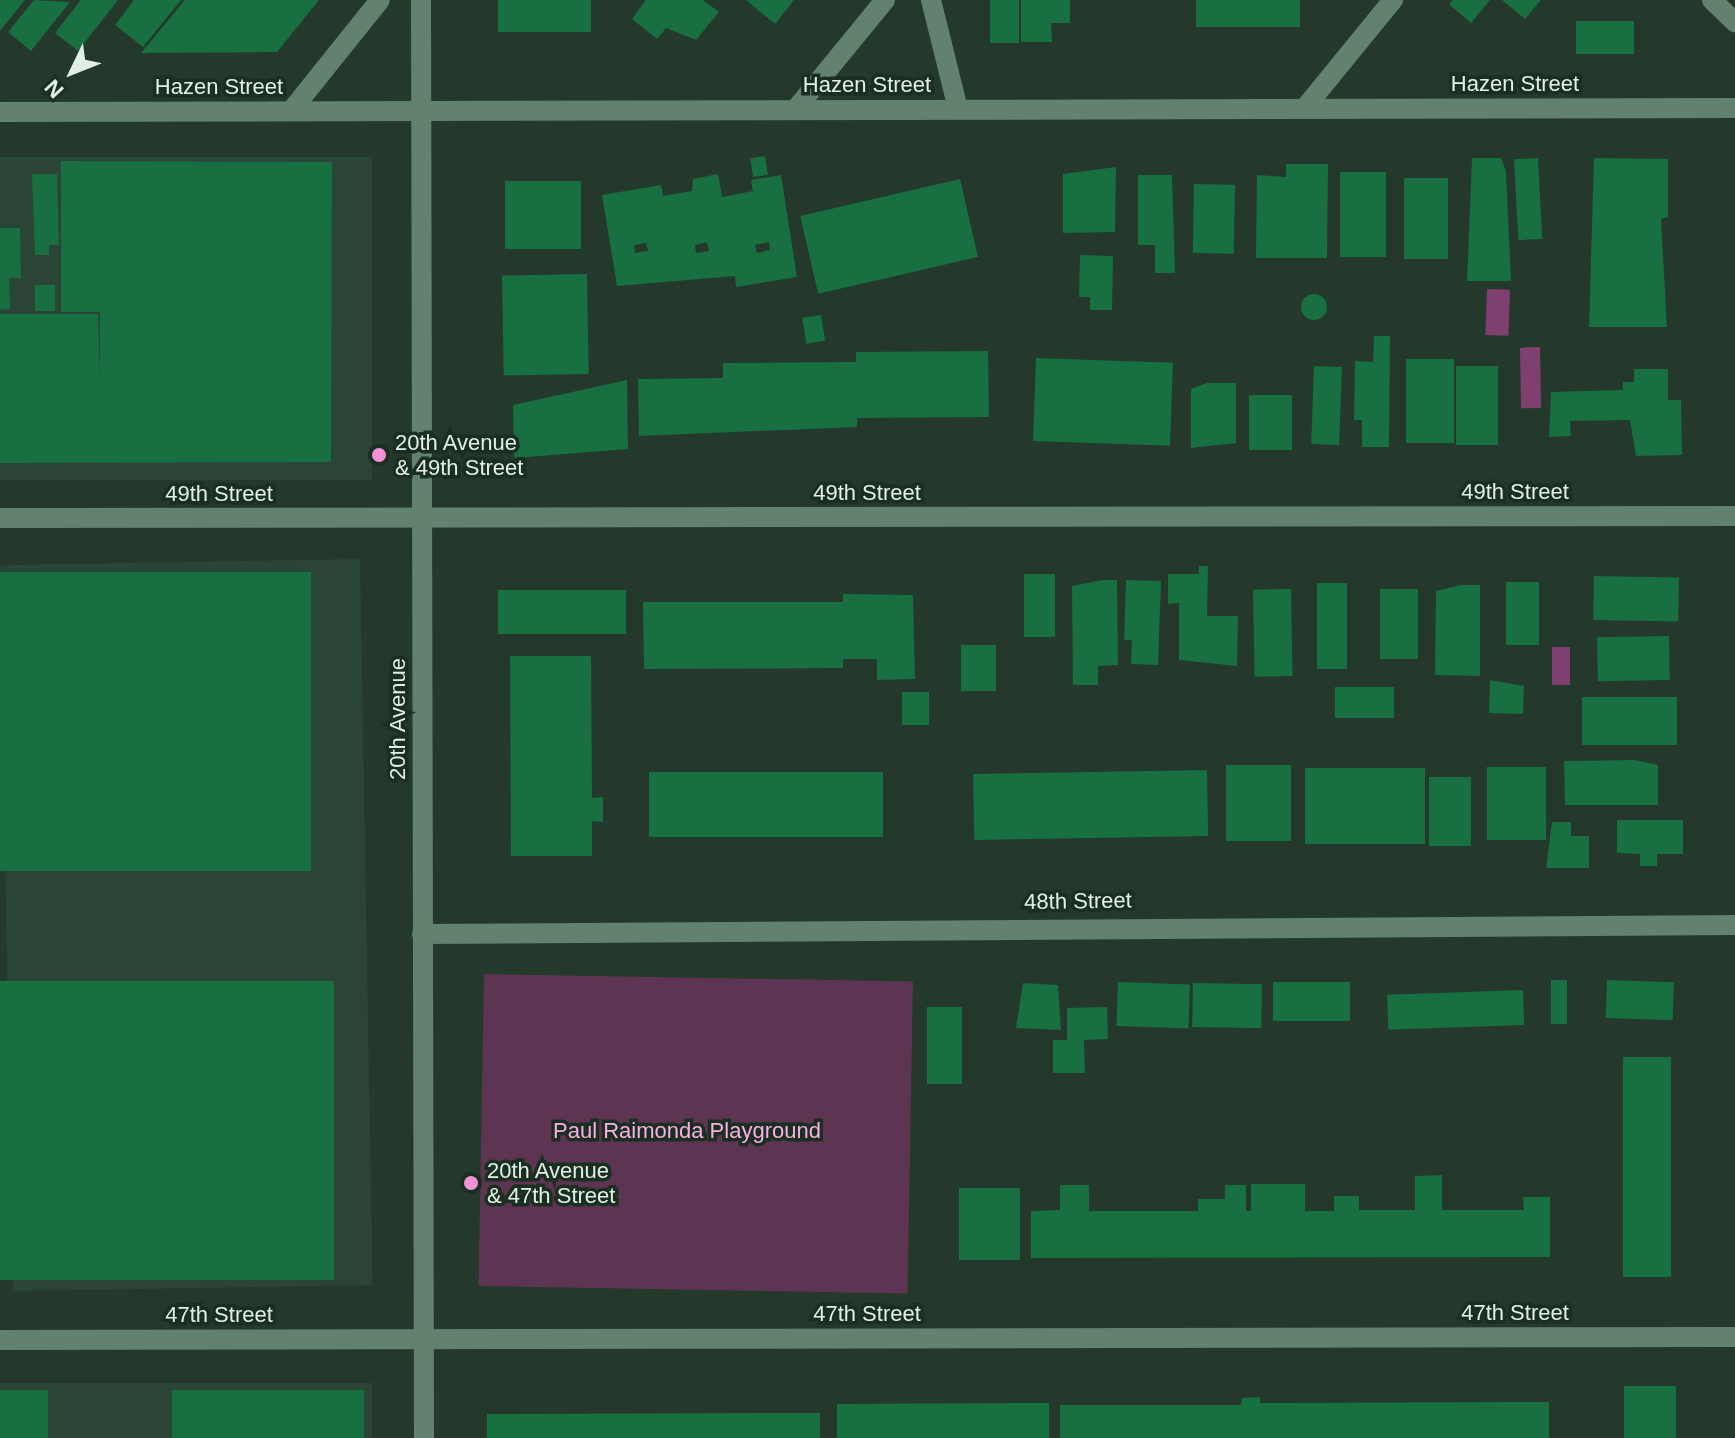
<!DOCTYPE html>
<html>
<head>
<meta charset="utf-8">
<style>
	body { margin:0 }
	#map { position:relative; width:1735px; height:1438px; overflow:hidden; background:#24392b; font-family:Helvetica,sans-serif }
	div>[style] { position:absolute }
	.built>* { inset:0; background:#2a4535; transform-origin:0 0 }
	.green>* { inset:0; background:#5d3552; transform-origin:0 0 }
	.water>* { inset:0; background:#80406f; transform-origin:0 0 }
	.building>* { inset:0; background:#176f42; transform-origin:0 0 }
	.round { border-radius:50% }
	.minor>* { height:20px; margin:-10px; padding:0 10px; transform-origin:10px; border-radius:10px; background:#62826d }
	.dots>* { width:22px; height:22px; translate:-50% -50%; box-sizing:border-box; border:4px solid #1a2e21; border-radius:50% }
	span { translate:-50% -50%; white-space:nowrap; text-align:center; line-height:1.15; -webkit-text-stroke:7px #1a2e21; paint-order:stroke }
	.street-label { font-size:22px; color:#e2efe6 }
	.poi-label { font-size:22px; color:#e2efe6 }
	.left { translate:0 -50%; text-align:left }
	.park-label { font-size:22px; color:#faaee3 }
	.north { position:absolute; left:32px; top:32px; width:80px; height:80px; -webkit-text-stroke:6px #1a2e21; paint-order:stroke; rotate:227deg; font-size:22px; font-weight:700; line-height:32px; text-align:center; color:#e2efe6 }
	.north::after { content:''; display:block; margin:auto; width:28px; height:36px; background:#e2efe6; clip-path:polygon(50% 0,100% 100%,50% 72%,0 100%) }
</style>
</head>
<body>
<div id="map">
	<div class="built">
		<div style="left:0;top:157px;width:372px;height:323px"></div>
		<div style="left:360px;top:559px;width:726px;height:360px;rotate:89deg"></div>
		<div style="left:372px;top:1383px;width:55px;height:372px;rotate:90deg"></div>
	</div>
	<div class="green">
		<div style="left:484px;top:974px;width:429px;height:312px;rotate:1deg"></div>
	</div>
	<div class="water">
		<div style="left:1487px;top:289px;width:23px;height:46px;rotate:2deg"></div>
		<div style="left:1540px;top:347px;width:61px;height:20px;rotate:89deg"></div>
		<div style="left:1552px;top:647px;width:18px;height:38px"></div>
	</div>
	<div class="building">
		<div style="clip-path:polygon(0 0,25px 0,0 31px)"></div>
		<div style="clip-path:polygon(34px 0,70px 2px,31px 51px,8px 32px)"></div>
		<div style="clip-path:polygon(81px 0,118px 0,78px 51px,55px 33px)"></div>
		<div style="clip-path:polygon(134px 0,181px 0,143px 47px,115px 25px)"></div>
		<div style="clip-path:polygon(185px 0,319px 0,277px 52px,141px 53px)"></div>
		<div style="left:498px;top:0;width:93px;height:32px"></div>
		<div style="clip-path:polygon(646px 0,703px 0,719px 12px,696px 40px,666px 28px,657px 39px,632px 19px)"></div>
		<div style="clip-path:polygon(746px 0,794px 0,775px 24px)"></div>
		<div style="left:990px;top:0;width:29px;height:43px"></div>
		<div style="clip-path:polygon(1021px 0,1070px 0,1070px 23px,1051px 23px,1052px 42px,1021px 42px)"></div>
		<div style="left:1196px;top:0;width:104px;height:27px"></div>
		<div style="clip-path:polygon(1453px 0,1490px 0,1471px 23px,1449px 4px)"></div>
		<div style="clip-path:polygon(1502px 0,1541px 0,1525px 19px)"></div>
		<div style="left:1634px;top:21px;width:33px;height:58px;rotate:90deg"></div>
		<div style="left:765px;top:156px;width:19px;height:15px;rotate:81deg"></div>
		<div style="clip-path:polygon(1472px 158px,1501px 158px,1506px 171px,1511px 281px,1467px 281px)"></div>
		<div style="left:1538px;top:158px;width:81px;height:24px;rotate:87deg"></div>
		<div style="clip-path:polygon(1594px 158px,1668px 159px,1668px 217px,1661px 219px,1667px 327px,1589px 327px)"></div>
		<div style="clip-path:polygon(61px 161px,332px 162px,331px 462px,0 463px,0 314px,98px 314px,100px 381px,100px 312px,61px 312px)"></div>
		<div style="clip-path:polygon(1286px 164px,1328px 164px,1327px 258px,1256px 258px,1257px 175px,1286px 177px)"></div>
		<div style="clip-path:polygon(1116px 167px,1115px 232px,1063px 233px,1063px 174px)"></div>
		<div style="left:1340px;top:172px;width:46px;height:85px"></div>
		<div style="clip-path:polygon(32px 174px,57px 174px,59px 245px,49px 245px,49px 255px,35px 255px)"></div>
		<div style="clip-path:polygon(evenodd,718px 174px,722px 197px,753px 191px,751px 180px,781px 175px,797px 277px,736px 287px,735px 276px,617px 286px,602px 195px,661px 185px,663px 196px,692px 191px,693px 179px,718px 174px,707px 242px,709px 251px,696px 253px,695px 245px,707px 242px,718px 174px,769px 242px,770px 250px,757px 253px,755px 245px,769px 242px,718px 174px,646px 243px,648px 251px,635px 253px,634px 245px,646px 243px)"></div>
		<div style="clip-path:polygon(1138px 175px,1172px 175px,1175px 273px,1155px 273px,1155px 245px,1138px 245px)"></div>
		<div style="left:1448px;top:178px;width:81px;height:44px;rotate:90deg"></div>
		<div style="left:960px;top:179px;width:80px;height:164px;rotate:77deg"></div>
		<div style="left:581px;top:181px;width:68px;height:76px;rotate:90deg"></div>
		<div style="left:1194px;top:184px;width:41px;height:69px;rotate:1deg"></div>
		<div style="clip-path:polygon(0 228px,20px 228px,21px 278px,9px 278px,10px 309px,0 310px)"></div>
		<div style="clip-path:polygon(1080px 255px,1113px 256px,1112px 310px,1090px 310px,1090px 297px,1079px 297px)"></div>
		<div style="left:587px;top:274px;width:100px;height:85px;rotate:89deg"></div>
		<div style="left:35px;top:285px;width:20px;height:26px"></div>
		<div class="round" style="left:1301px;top:294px;width:26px;height:26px"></div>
		<div style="left:821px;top:315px;width:26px;height:19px;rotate:81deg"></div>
		<div style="clip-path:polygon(1374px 336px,1390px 336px,1389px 447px,1362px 447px,1362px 420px,1354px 420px,1355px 361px,1373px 362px)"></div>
		<div style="clip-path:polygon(988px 351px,989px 417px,857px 418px,857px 427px,639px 436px,638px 379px,723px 378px,723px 363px,856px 362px,856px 352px)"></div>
		<div style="left:1036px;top:358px;width:137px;height:83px;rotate:2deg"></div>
		<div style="left:1406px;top:359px;width:48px;height:84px"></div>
		<div style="left:1314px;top:366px;width:28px;height:78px;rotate:2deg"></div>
		<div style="left:1498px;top:366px;width:79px;height:42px;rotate:90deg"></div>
		<div style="clip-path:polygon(1634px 369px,1668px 369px,1668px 400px,1681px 400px,1682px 455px,1636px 456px,1630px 420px,1570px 421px,1571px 436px,1549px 437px,1551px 392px,1623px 390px,1623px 382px,1634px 382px)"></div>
		<div style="clip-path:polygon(627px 380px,628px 449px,514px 458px,513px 405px)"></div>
		<div style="clip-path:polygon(1207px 383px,1236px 383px,1236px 443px,1191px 448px,1191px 389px)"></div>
		<div style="left:1249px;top:395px;width:43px;height:55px"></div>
		<div style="clip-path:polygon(1199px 566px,1208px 566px,1207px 616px,1238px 616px,1237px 666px,1179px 660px,1179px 603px,1168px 604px,1168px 574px,1199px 574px)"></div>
		<div style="left:0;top:572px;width:311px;height:299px"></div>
		<div style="left:1024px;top:574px;width:31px;height:63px"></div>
		<div style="left:1594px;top:576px;width:85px;height:44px;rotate:1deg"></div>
		<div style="clip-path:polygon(1102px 580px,1117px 580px,1118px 665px,1098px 666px,1098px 685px,1073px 685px,1072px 586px)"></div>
		<div style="clip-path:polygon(1126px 580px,1161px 581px,1158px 665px,1131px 664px,1132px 640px,1124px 640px)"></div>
		<div style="left:1506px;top:582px;width:33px;height:63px"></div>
		<div style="left:1317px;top:583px;width:30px;height:86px"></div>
		<div style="clip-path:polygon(1461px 585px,1480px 585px,1480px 676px,1435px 675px,1436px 591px)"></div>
		<div style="left:1291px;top:589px;width:87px;height:38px;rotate:89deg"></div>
		<div style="left:1380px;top:589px;width:38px;height:70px"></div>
		<div style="left:498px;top:590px;width:128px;height:44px"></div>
		<div style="clip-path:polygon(843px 594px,913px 595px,915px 679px,877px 680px,877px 659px,843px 659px,843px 668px,644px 669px,643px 602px,843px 602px)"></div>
		<div style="left:1669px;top:636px;width:44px;height:72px;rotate:89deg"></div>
		<div style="left:961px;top:645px;width:35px;height:46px"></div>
		<div style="clip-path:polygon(510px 656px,591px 656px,592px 798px,603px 797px,603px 822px,592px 821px,592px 856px,511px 856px)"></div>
		<div style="clip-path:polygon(1490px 680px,1524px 686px,1523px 714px,1489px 713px)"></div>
		<div style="left:1335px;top:687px;width:59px;height:31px"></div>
		<div style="left:902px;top:692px;width:27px;height:33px"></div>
		<div style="left:1582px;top:697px;width:95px;height:48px"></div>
		<div style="clip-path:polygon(1635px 760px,1658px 765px,1658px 805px,1565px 805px,1564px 761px)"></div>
		<div style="left:1226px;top:765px;width:65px;height:76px"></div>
		<div style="left:1487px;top:767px;width:59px;height:73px"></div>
		<div style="left:1305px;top:768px;width:120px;height:76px"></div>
		<div style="left:1207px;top:770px;width:66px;height:234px;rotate:89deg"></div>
		<div style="left:883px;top:772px;width:65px;height:234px;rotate:90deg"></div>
		<div style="left:1429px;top:777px;width:42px;height:69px"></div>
		<div style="clip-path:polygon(1617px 820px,1683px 820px,1683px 854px,1657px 854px,1657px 866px,1640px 866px,1640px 854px,1617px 853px)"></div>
		<div style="clip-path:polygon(1552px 822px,1571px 822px,1571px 836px,1589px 836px,1589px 868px,1546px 868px)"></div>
		<div style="left:1551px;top:980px;width:16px;height:44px"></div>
		<div style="left:1607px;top:980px;width:67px;height:38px;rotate:2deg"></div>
		<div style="left:0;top:981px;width:334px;height:299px"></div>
		<div style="left:1118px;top:982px;width:72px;height:44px;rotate:2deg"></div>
		<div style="left:1273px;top:982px;width:77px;height:39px"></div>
		<div style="clip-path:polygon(1023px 983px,1058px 985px,1061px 1030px,1016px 1028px)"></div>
		<div style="left:1193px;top:983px;width:69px;height:44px;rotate:1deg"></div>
		<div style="left:1523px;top:990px;width:35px;height:136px;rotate:88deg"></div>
		<div style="left:927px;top:1007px;width:35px;height:77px"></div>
		<div style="clip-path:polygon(1107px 1007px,1108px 1039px,1084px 1040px,1085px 1073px,1053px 1073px,1053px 1040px,1067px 1040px,1067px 1008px)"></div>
		<div style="left:1671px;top:1057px;width:220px;height:48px;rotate:90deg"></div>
		<div style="clip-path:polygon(1442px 1175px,1442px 1210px,1524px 1210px,1523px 1197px,1550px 1197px,1550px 1257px,1031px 1258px,1031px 1211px,1060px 1210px,1060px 1185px,1089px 1185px,1089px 1211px,1198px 1211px,1198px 1199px,1225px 1199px,1225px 1185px,1246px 1185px,1246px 1211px,1251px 1211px,1251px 1184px,1305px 1184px,1305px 1211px,1334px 1211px,1334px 1196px,1359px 1196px,1359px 1210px,1415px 1210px,1415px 1176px)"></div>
		<div style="left:1020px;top:1188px;width:72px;height:61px;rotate:90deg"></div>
		<div style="left:1624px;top:1386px;width:52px;height:52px"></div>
		<div style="left:0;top:1390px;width:48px;height:48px"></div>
		<div style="left:172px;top:1390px;width:192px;height:48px"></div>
		<div style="clip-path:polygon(1260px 1397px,1260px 1403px,1549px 1402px,1549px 1438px,1060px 1438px,1060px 1405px,1241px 1405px,1242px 1398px)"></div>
		<div style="clip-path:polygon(1019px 1403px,1049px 1403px,1049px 1438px,837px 1438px,837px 1404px)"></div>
		<div style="clip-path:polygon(761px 1413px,820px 1413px,820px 1438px,487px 1438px,487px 1414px)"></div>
	</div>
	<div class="minor">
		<div style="left:421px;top:0;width:1438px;rotate:89.88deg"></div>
		<div style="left:931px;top:0;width:112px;rotate:76.1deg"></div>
		<div style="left:1712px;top:0;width:32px;rotate:44deg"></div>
		<div style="left:1304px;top:109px;width:141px;rotate:-50.8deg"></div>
		<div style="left:795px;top:110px;width:142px;rotate:-50.7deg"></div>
		<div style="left:291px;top:111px;width:142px;rotate:-51.3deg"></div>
		<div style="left:0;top:112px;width:1735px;rotate:-0.13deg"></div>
		<div style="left:0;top:518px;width:1735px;rotate:-0.07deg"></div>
		<div style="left:422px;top:934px;width:1313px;rotate:-0.39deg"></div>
		<div style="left:0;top:1340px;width:1735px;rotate:-0.1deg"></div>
	</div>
	<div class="dots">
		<div style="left:379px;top:455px;background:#f291d7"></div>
		<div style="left:471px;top:1183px;background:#f291d7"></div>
	</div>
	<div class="street-label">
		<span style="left:1515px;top:84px">Hazen Street</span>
		<span style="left:867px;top:85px">Hazen Street</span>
		<span style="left:219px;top:87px">Hazen Street</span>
		<span style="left:1515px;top:492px">49th Street</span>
		<span style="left:867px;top:493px">49th Street</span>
		<span style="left:219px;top:494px">49th Street</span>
		<span style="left:398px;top:719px;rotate:-90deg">20th Avenue</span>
		<span style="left:1078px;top:901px;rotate:-1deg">48th Street</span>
		<span style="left:1515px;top:1313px">47th Street</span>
		<span style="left:867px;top:1314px">47th Street</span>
		<span style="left:219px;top:1315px">47th Street</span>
	</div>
	<div class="poi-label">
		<span class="left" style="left:395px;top:455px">20th Avenue<br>&amp; 49th Street</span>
		<span class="left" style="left:487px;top:1183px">20th Avenue<br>&amp; 47th Street</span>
	</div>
	<div class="park-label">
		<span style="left:687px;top:1131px">Paul Raimonda Playground</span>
	</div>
	<div class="north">N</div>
</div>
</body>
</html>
